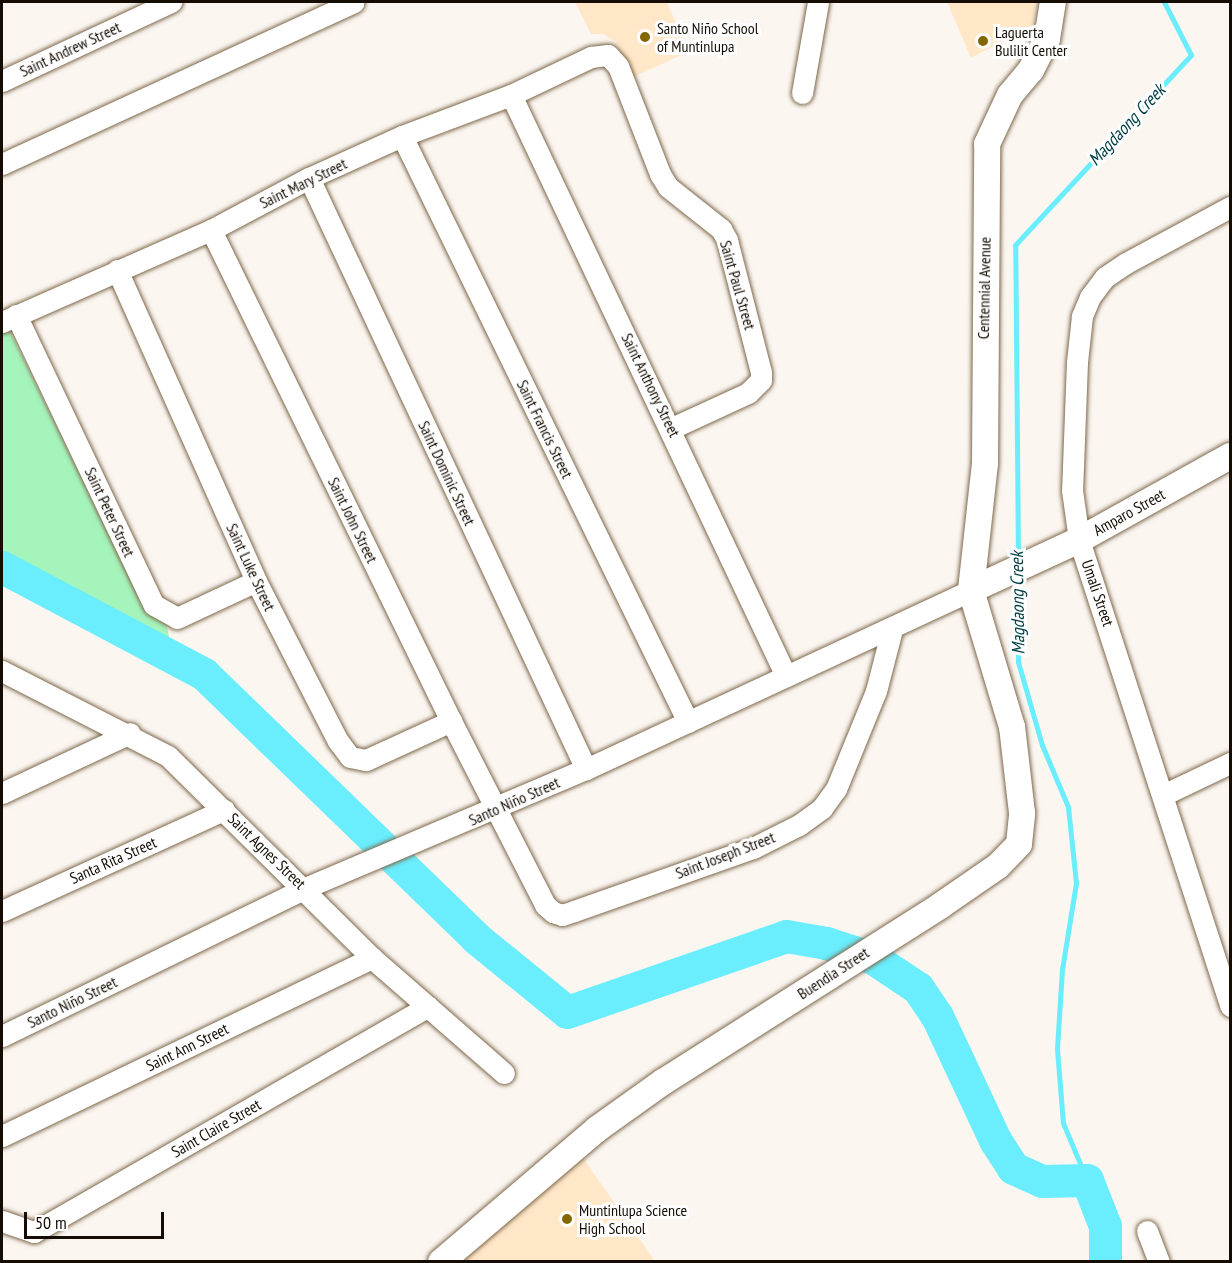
<!DOCTYPE html>
<html>
<head>
<meta charset="utf-8">
<style>
	body { margin:0 }
	#map { position:relative; width:1232px; height:1263px; overflow:hidden; background:#fbf6f0; font-family:"PT Sans Narrow",sans-serif }
	div>[style] { position:absolute }
	.built>* { inset:0; background:#ffe7c8 }
	.green>* { inset:0; background:#a5f4bc }
	.stream>* { height:5px; margin:-2.5px; padding:0 2.5px; transform-origin:2.5px; border-radius:2.5px; background:#6aedfc }
	.river>* { height:33px; margin:-16.5px; padding:0 16.5px; transform-origin:16.5px; border-radius:16.5px; background:#6aedfc }
	.roads { filter:drop-shadow(0 0 2px #7e684b) drop-shadow(0 0 2px #7e684b) }
	.minor>* { height:21px; margin:-10.5px; padding:0 10.5px; transform-origin:10.5px; border-radius:10.5px; background:#fff }
	.tertiary>* { height:26px; margin:-13px; padding:0 13px; transform-origin:13px; border-radius:13px; background:#fff }
	.dots>* { width:16px; height:16px; translate:-50% -50%; box-sizing:border-box; border:3px solid #fff; border-radius:50% }
	span { translate:-50% -50%; white-space:nowrap; text-align:center; line-height:1.15; -webkit-text-stroke:6px #fff; paint-order:stroke }
	.poi-label { font-size:16px; color:#150d03 }
	.left { translate:0 -50%; text-align:left }
	.street-label { font-size:16px; color:#150d03 }
	.water-label { font-size:18px; color:#004046; font-style:italic }
	.frame { position:absolute; inset:0; border:3px solid #150d03; pointer-events:none }
	.scale { position:absolute; left:24px; top:1212px; width:140px; height:27px; box-sizing:border-box; border:3px solid #150d03; border-top:0; padding-left:8px; font-size:18px; line-height:21px; white-space:nowrap; color:#150d03; -webkit-text-stroke:4px #fff; paint-order:stroke }
</style>
</head>
<body>
<div id="map">
	<div class="built">
		<div style="clip-path:polygon(575px 2px,667px 2px,688px 52px,631px 78px,615px 41px,603px 34px,591px 34px)"></div>
		<div style="clip-path:polygon(947px 2px,1036px 2px,1034px 24px,971px 58px)"></div>
		<div style="clip-path:polygon(583px 1158px,655px 1261px,455px 1262px)"></div>
	</div>
	<div class="green">
		<div style="clip-path:polygon(9px 329px,137px 592px,167px 626px,171px 648px,2px 557px,2px 333px)"></div>
	</div>
	<div class="stream">
		<div style="left:1018px;top:559px;width:314px;rotate:-90.5deg"></div>
		<div style="left:1015px;top:245px;width:259px;rotate:-47.2deg"></div>
		<div style="left:1191px;top:55px;width:59px;rotate:-117deg"></div>
		<div style="left:1018px;top:578px;width:84px;rotate:90deg"></div>
		<div style="left:1018px;top:662px;width:86px;rotate:73.9deg"></div>
		<div style="left:1042px;top:745px;width:67px;rotate:67.2deg"></div>
		<div style="left:1068px;top:807px;width:76px;rotate:84deg"></div>
		<div style="left:1076px;top:883px;width:87px;rotate:99.2deg"></div>
		<div style="left:1062px;top:969px;width:80px;rotate:93.6deg"></div>
		<div style="left:1057px;top:1049px;width:74px;rotate:85.4deg"></div>
		<div style="left:1063px;top:1123px;width:62px;rotate:67.2deg"></div>
	</div>
	<div class="river">
		<div style="left:2px;top:567px;width:229px;rotate:27.9deg"></div>
		<div style="left:204px;top:674px;width:379px;rotate:44.1deg"></div>
		<div style="left:476px;top:938px;width:117px;rotate:39.1deg"></div>
		<div style="left:567px;top:1012px;width:232px;rotate:-19.1deg"></div>
		<div style="left:786px;top:936px;width:41px;rotate:9.9deg"></div>
		<div style="left:826px;top:943px;width:49px;rotate:17.7deg"></div>
		<div style="left:873px;top:958px;width:54px;rotate:33.7deg"></div>
		<div style="left:918px;top:988px;width:34px;rotate:56deg"></div>
		<div style="left:937px;top:1016px;width:137px;rotate:64.9deg"></div>
		<div style="left:995px;top:1140px;width:33px;rotate:57deg"></div>
		<div style="left:1013px;top:1168px;width:32px;rotate:24deg"></div>
		<div style="left:1042px;top:1181px;width:45px;rotate:-1.3deg"></div>
		<div style="left:1087px;top:1180px;width:49px;rotate:68.6deg"></div>
		<div style="left:1105px;top:1226px;width:36px;rotate:90deg"></div>
	</div>
	<div class="roads">
		<div class="minor">
			<div style="left:2px;top:81px;width:187px;rotate:-25.1deg"></div>
			<div style="left:802px;top:93px;width:92px;rotate:-80deg"></div>
			<div style="left:511px;top:95px;width:643px;rotate:64.67deg"></div>
			<div style="left:402px;top:136px;width:652px;rotate:63.99deg"></div>
			<div style="left:2px;top:164px;width:387px;rotate:-24.7deg"></div>
			<div style="left:309px;top:178px;width:653px;rotate:64.89deg"></div>
			<div style="left:1230px;top:207px;width:118px;rotate:151.7deg"></div>
			<div style="left:1126px;top:263px;width:25px;rotate:146deg"></div>
			<div style="left:1105px;top:277px;width:25px;rotate:127deg"></div>
			<div style="left:1090px;top:297px;width:21px;rotate:113deg"></div>
			<div style="left:1082px;top:316px;width:46px;rotate:96.2deg"></div>
			<div style="left:1077px;top:362px;width:128px;rotate:92.2deg"></div>
			<div style="left:1072px;top:490px;width:50px;rotate:82deg"></div>
			<div style="left:1079px;top:540px;width:490px;rotate:72deg"></div>
			<div style="left:211px;top:230px;width:547px;rotate:63.95deg"></div>
			<div style="left:451px;top:721px;width:207px;rotate:62.9deg"></div>
			<div style="left:545px;top:905px;width:11px;rotate:41deg"></div>
			<div style="left:553px;top:912px;width:9px;rotate:18deg"></div>
			<div style="left:562px;top:915px;width:13px;rotate:-18deg"></div>
			<div style="left:574px;top:911px;width:190px;rotate:-19.4deg"></div>
			<div style="left:753px;top:848px;width:51px;rotate:-26.6deg"></div>
			<div style="left:799px;top:825px;width:29px;rotate:-36deg"></div>
			<div style="left:822px;top:808px;width:24px;rotate:-54deg"></div>
			<div style="left:836px;top:789px;width:106px;rotate:-67.8deg"></div>
			<div style="left:876px;top:691px;width:64px;rotate:-75.5deg"></div>
			<div style="left:117px;top:270px;width:341px;rotate:65.9deg"></div>
			<div style="left:256px;top:581px;width:180px;rotate:62.9deg"></div>
			<div style="left:338px;top:741px;width:20px;rotate:53deg"></div>
			<div style="left:350px;top:757px;width:16px;rotate:11deg"></div>
			<div style="left:366px;top:760px;width:94px;rotate:-24.6deg"></div>
			<div style="left:16px;top:315px;width:321px;rotate:64.6deg"></div>
			<div style="left:154px;top:605px;width:26px;rotate:29deg"></div>
			<div style="left:177px;top:618px;width:87px;rotate:-25.1deg"></div>
			<div style="left:2px;top:322px;width:228px;rotate:-23.8deg"></div>
			<div style="left:211px;top:230px;width:111px;rotate:-28deg"></div>
			<div style="left:309px;top:178px;width:102px;rotate:-24.3deg"></div>
			<div style="left:402px;top:136px;width:116px;rotate:-20.6deg"></div>
			<div style="left:511px;top:95px;width:89px;rotate:-25.4deg"></div>
			<div style="left:591px;top:57px;width:17px;rotate:-7deg"></div>
			<div style="left:608px;top:55px;width:15px;rotate:48deg"></div>
			<div style="left:618px;top:66px;width:116px;rotate:68.7deg"></div>
			<div style="left:660px;top:174px;width:15px;rotate:58deg"></div>
			<div style="left:668px;top:187px;width:68px;rotate:38.4deg"></div>
			<div style="left:721px;top:229px;width:13px;rotate:61deg"></div>
			<div style="left:727px;top:240px;width:136px;rotate:75.6deg"></div>
			<div style="left:761px;top:372px;width:8px;rotate:90deg"></div>
			<div style="left:761px;top:380px;width:18px;rotate:135deg"></div>
			<div style="left:748px;top:393px;width:84px;rotate:155.3deg"></div>
			<div style="left:2px;top:671px;width:186px;rotate:27.1deg"></div>
			<div style="left:168px;top:756px;width:287px;rotate:44.7deg"></div>
			<div style="left:372px;top:958px;width:175px;rotate:41.1deg"></div>
			<div style="left:2px;top:793px;width:141px;rotate:-25.1deg"></div>
			<div style="left:1163px;top:795px;width:74px;rotate:-25.5deg"></div>
			<div style="left:2px;top:911px;width:244px;rotate:-24.5deg"></div>
			<div style="left:2px;top:1036px;width:337px;rotate:-26deg"></div>
			<div style="left:305px;top:888px;width:305px;rotate:-23deg"></div>
			<div style="left:586px;top:769px;width:425px;rotate:-24.9deg"></div>
			<div style="left:2px;top:1136px;width:411px;rotate:-25.7deg"></div>
			<div style="left:2px;top:1221px;width:34px;rotate:19deg"></div>
			<div style="left:34px;top:1232px;width:454px;rotate:-29.8deg"></div>
			<div style="left:1147px;top:1231px;width:33px;rotate:69deg"></div>
		</div>
		<div class="tertiary">
			<div style="left:971px;top:590px;width:119px;rotate:-24.8deg"></div>
			<div style="left:1079px;top:540px;width:173px;rotate:-29.1deg"></div>
			<div style="left:441px;top:1262px;width:205px;rotate:-40.4deg"></div>
			<div style="left:597px;top:1129px;width:81px;rotate:-35.5deg"></div>
			<div style="left:663px;top:1082px;width:328px;rotate:-32.4deg"></div>
			<div style="left:940px;top:906px;width:70px;rotate:-34.6deg"></div>
			<div style="left:998px;top:866px;width:30px;rotate:-46deg"></div>
			<div style="left:1019px;top:844px;width:31px;rotate:-84deg"></div>
			<div style="left:1022px;top:813px;width:87px;rotate:-96.6deg"></div>
			<div style="left:1012px;top:727px;width:143px;rotate:-106.7deg"></div>
			<div style="left:971px;top:590px;width:127px;rotate:-83.7deg"></div>
			<div style="left:985px;top:464px;width:320px;rotate:-89.6deg"></div>
			<div style="left:987px;top:144px;width:54px;rotate:-64.9deg"></div>
			<div style="left:1010px;top:95px;width:33px;rotate:-50deg"></div>
			<div style="left:1031px;top:70px;width:35px;rotate:-63deg"></div>
			<div style="left:1047px;top:39px;width:37px;rotate:-81deg"></div>
		</div>
	</div>
	<div class="dots">
		<div style="left:645px;top:37px;background:#856700"></div>
		<div style="left:983px;top:41px;background:#856700"></div>
		<div style="left:567px;top:1219px;background:#856700"></div>
	</div>
	<div class="poi-label">
		<span class="left" style="left:657px;top:37px">Santo Niño School<br>of Muntinlupa</span>
		<span class="left" style="left:995px;top:41px">Laguerta<br>Bulilit Center</span>
		<span class="left" style="left:579px;top:1219px">Muntinlupa Science<br>High School</span>
	</div>
	<div class="street-label">
		<span style="left:70px;top:49px;rotate:-25deg">Saint Andrew Street</span>
		<span style="left:303px;top:183px;rotate:-26deg">Saint Mary Street</span>
		<span style="left:738px;top:285px;rotate:74deg">Saint Paul Street</span>
		<span style="left:984px;top:288px;rotate:-89deg">Centennial Avenue</span>
		<span style="left:651px;top:385px;rotate:64deg">Saint Anthony Street</span>
		<span style="left:545px;top:429px;rotate:64deg">Saint Francis Street</span>
		<span style="left:447px;top:473px;rotate:65deg">Saint Dominic Street</span>
		<span style="left:110px;top:512px;rotate:65deg">Saint Peter Street</span>
		<span style="left:1129px;top:512px;rotate:-29deg">Amparo Street</span>
		<span style="left:353px;top:520px;rotate:64deg">Saint John Street</span>
		<span style="left:251px;top:567px;rotate:65deg">Saint Luke Street</span>
		<span style="left:1098px;top:593px;rotate:71deg">Umali Street</span>
		<span style="left:514px;top:801px;rotate:-24deg">Santo Niño Street</span>
		<span style="left:267px;top:851px;rotate:44deg">Saint Agnes Street</span>
		<span style="left:725px;top:855px;rotate:-21deg">Saint Joseph Street</span>
		<span style="left:113px;top:860px;rotate:-24deg">Santa Rita Street</span>
		<span style="left:833px;top:973px;rotate:-33deg">Buendia Street</span>
		<span style="left:72px;top:1002px;rotate:-26deg">Santo Niño Street</span>
		<span style="left:187px;top:1047px;rotate:-26deg">Saint Ann Street</span>
		<span style="left:216px;top:1128px;rotate:-30deg">Saint Claire Street</span>
	</div>
	<div class="water-label">
		<span style="left:1127px;top:125px;rotate:-47deg">Magdaong Creek</span>
		<span style="left:1018px;top:603px;rotate:-91deg">Magdaong Creek</span>
	</div>
	<div class="frame"></div>
	<div class="scale">50 m</div>
</div>
</body>
</html>
